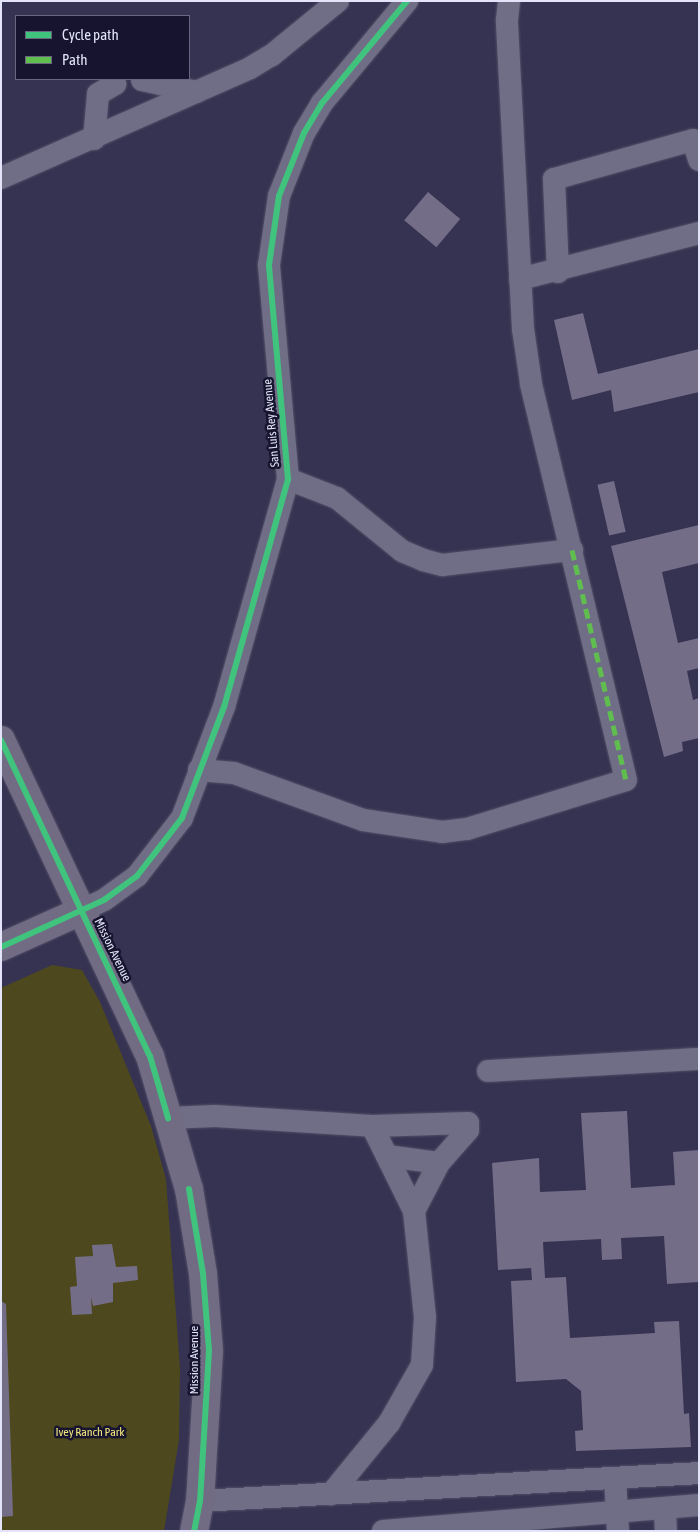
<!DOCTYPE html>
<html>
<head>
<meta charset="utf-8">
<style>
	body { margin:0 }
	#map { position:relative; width:700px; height:1532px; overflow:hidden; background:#363352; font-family:"Asap Condensed",sans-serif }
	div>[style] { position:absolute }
	.green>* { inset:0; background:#4d481d }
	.building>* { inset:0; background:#746d87; transform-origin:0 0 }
	.roads { filter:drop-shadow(0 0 1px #535068) drop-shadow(0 0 1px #535068) }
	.minor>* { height:22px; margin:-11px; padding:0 11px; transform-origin:11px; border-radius:11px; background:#6f6e86 }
	.major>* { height:28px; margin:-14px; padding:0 14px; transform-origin:14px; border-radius:14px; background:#726b84 }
	.quiet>* { height:5px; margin-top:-2.5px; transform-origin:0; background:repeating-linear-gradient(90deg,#5fbe4e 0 10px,transparent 0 15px) }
	.cycleway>* { height:6px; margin:-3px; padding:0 3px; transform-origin:3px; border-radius:3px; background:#40c37c }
	span { translate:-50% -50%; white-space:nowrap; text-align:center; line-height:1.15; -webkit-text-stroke:5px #16142e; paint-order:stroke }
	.street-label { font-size:12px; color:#e3e4f9 }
	.park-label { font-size:12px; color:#f3e87e }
	.frame { position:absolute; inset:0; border:2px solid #e3e4f9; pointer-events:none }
	.legend { position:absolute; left:15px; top:15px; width:175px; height:65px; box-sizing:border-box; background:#16142e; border:1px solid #68677f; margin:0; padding:6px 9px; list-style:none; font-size:15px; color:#e3e4f9 }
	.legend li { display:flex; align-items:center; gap:10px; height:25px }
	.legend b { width:25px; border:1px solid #68677f }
</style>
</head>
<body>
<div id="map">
	<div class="green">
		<div style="clip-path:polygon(52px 965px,82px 970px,100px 1002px,151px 1126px,166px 1179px,180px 1368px,179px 1440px,164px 1531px,1px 1531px,1px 988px)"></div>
	</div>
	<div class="building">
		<div style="left:428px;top:192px;width:42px;height:37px;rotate:40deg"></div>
		<div style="clip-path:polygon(583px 313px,598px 374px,699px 349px,699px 392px,614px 412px,611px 390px,572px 400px,554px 320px)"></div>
		<div style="left:614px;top:481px;width:52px;height:17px;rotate:77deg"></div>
		<div style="clip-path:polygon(699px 525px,699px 563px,662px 572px,678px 643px,699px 638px,699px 668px,687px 671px,693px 700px,699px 698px,699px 738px,682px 742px,683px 751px,664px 757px,611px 546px)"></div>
		<div style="clip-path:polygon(627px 1111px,631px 1188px,675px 1185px,673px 1152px,699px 1150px,699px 1282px,667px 1284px,664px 1236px,621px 1238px,622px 1259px,602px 1260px,601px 1239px,543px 1242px,545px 1278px,566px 1277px,570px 1338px,655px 1333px,654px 1322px,679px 1321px,684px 1414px,689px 1413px,691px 1447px,576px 1451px,575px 1431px,583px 1430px,581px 1391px,566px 1379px,516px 1382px,511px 1281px,532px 1280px,531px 1268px,498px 1270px,492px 1163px,539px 1158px,540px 1192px,586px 1190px,581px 1113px)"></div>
		<div style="clip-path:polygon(112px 1244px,116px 1267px,137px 1266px,138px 1280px,113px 1283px,113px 1302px,93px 1306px,91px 1297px,92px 1314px,72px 1315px,70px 1287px,77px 1286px,75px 1257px,93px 1256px,92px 1245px)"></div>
		<div style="clip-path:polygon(1px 1301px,6px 1304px,13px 1516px,1px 1517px)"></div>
	</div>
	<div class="roads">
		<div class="minor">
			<div style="left:142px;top:80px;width:56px;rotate:12.3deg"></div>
			<div style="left:94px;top:139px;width:45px;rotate:-84.9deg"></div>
			<div style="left:98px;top:94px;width:20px;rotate:-30deg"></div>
			<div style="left:1px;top:178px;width:272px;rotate:-23.8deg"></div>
			<div style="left:250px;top:68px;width:26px;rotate:-31deg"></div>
			<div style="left:272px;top:55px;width:85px;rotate:-39.3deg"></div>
			<div style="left:558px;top:272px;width:93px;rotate:-92.5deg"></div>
			<div style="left:554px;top:179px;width:144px;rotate:-15.7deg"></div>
			<div style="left:693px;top:140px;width:21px;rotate:73deg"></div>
			<div style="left:520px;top:279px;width:185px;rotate:-14.4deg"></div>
			<div style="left:288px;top:479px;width:53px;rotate:21.2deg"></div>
			<div style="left:337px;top:498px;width:84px;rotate:39.2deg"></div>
			<div style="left:402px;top:551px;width:23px;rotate:23deg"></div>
			<div style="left:423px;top:560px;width:20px;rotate:15deg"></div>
			<div style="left:442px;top:565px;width:131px;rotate:-6.6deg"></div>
			<div style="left:199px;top:770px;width:35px;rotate:5deg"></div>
			<div style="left:234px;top:773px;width:137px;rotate:20deg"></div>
			<div style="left:363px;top:820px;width:80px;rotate:8.6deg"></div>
			<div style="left:442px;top:832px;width:25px;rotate:-7deg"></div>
			<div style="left:467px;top:829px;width:166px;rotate:-17.1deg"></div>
			<div style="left:626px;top:780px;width:408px;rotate:-103.5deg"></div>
			<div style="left:531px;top:383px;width:55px;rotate:-98.4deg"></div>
			<div style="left:523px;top:329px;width:309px;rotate:-93deg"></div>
			<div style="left:507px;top:20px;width:19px;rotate:-84deg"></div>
			<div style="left:81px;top:911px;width:25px;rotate:-26deg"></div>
			<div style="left:104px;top:900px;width:41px;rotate:-36deg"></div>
			<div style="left:137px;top:876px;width:73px;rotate:-52.2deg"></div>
			<div style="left:182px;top:818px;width:119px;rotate:-69.3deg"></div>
			<div style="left:224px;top:707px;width:237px;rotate:-74.3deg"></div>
			<div style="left:288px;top:479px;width:215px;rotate:-95.1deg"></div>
			<div style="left:269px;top:265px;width:70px;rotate:-81.8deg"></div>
			<div style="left:279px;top:196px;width:68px;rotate:-68.4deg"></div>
			<div style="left:304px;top:133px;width:35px;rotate:-59deg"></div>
			<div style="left:322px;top:103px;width:133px;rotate:-50.2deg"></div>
			<div style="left:488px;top:1071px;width:211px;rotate:-3.3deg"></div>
			<div style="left:168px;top:1118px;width:47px;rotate:-2.4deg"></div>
			<div style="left:215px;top:1116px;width:157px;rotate:3.6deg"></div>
			<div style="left:372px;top:1126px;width:95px;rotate:63.7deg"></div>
			<div style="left:414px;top:1211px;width:107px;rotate:84.1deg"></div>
			<div style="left:425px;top:1317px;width:48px;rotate:93.6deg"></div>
			<div style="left:422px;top:1365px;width:67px;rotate:119.6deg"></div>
			<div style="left:389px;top:1423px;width:92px;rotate:129.2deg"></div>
			<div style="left:372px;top:1126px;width:96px;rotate:-1.8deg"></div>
			<div style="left:468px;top:1123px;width:7px;rotate:90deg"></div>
			<div style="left:468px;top:1130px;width:44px;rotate:131.3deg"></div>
			<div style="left:439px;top:1163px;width:54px;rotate:117.5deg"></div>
			<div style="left:387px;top:1156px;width:52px;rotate:7.7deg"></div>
			<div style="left:615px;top:1478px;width:53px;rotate:86.8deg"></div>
			<div style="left:200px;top:1501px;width:500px;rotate:-3.2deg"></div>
			<div style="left:665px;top:1508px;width:23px;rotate:88deg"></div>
			<div style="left:383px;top:1531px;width:317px;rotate:-4.7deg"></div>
		</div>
		<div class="major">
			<div style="left:1px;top:740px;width:349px;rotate:64.8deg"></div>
			<div style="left:150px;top:1056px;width:139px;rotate:73.7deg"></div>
			<div style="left:189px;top:1189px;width:86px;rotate:80.6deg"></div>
			<div style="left:203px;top:1274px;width:77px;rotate:85.5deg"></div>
			<div style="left:209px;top:1351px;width:150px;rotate:93.4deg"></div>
			<div style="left:200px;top:1501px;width:31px;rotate:101deg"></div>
			<div style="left:1px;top:947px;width:88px;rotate:-24.2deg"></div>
		</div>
	</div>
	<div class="quiet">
		<div style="left:572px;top:550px;width:236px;rotate:76.8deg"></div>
	</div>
	<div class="cycleway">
		<div style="left:1px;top:740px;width:349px;rotate:64.8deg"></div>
		<div style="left:150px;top:1056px;width:65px;rotate:73.8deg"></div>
		<div style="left:1px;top:947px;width:113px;rotate:-24.5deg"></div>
		<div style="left:104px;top:900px;width:41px;rotate:-36deg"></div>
		<div style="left:137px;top:876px;width:73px;rotate:-52.2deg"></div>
		<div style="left:182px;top:818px;width:119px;rotate:-69.3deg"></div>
		<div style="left:224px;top:707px;width:237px;rotate:-74.3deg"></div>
		<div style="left:288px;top:479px;width:215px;rotate:-95.1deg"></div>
		<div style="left:269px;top:265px;width:70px;rotate:-81.8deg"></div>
		<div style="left:279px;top:196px;width:68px;rotate:-68.4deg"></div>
		<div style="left:304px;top:133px;width:35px;rotate:-59deg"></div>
		<div style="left:322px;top:103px;width:133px;rotate:-50.2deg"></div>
		<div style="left:189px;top:1189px;width:86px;rotate:80.6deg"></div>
		<div style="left:203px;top:1274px;width:77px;rotate:85.5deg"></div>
		<div style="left:209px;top:1351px;width:150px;rotate:93.4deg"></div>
		<div style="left:200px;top:1501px;width:31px;rotate:101deg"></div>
	</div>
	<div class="street-label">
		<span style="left:272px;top:423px;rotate:-95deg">San Luis Rey Avenue</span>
		<span style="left:112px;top:950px;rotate:64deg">Mission Avenue</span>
		<span style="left:195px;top:1360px;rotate:-90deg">Mission Avenue</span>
	</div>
	<div class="park-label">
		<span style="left:90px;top:1433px">Ivey Ranch Park</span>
	</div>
	<div class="frame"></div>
	<ul class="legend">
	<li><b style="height:6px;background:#40c37c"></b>Cycle path</li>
	<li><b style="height:6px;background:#5fbe4e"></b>Path</li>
	</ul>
</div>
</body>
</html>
